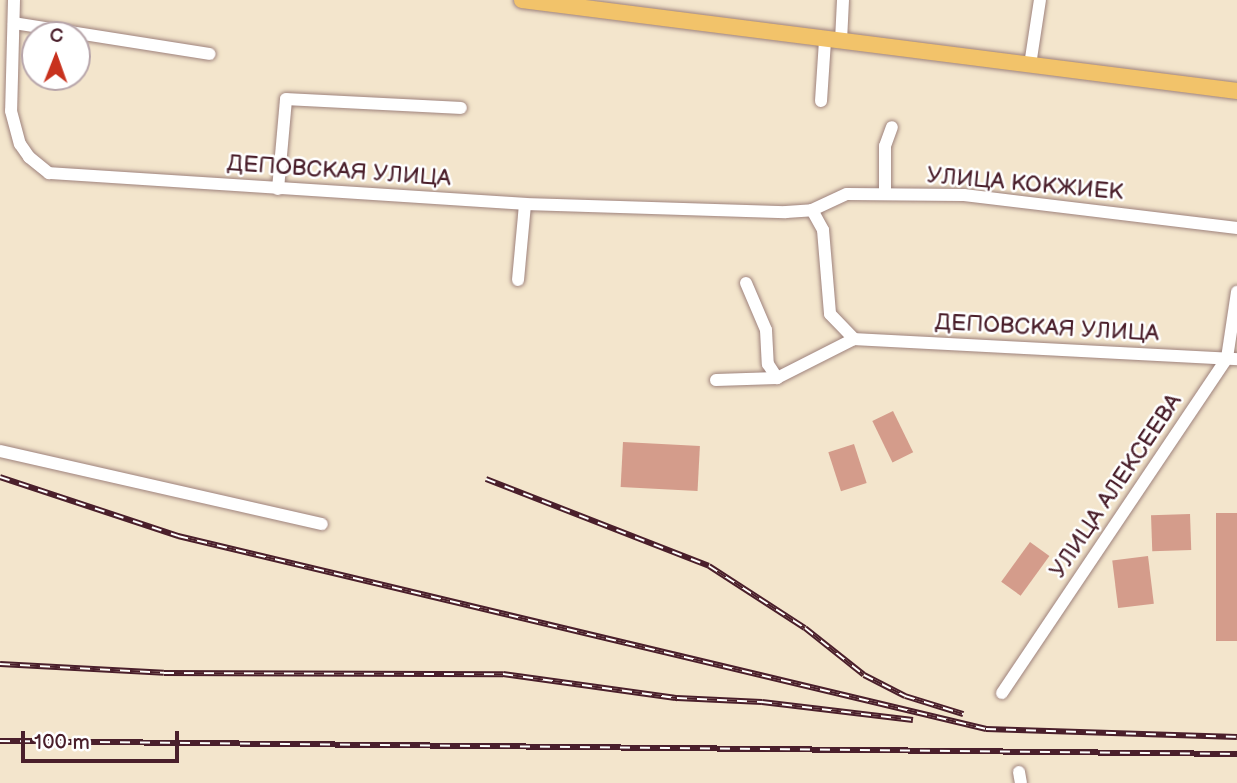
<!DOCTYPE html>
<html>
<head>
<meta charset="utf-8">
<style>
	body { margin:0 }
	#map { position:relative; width:1237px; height:783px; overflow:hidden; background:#f3e5cc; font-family:"Balsamiq Sans",sans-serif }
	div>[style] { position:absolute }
	.building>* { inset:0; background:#d49c8b; transform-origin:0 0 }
	.roads { filter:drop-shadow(0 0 2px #9e827c) drop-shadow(0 0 2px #9e827c) }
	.minor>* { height:12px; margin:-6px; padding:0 6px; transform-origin:6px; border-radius:6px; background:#fff }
	.major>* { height:16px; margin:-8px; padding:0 8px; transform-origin:8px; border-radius:8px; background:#f2c36a }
	.rail>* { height:6px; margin-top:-3px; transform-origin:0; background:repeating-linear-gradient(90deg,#fff 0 10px,#4a1f2b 0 20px); box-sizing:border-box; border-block:2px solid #4a1f2b }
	span { translate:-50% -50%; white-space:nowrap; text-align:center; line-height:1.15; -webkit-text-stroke:5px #fff; paint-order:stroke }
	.street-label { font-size:23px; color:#4a1f2b }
	.north { position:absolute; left:21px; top:21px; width:70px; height:70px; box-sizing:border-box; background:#fff; border:2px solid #b7a5aa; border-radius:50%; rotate:1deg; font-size:19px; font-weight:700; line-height:28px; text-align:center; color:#4a1f2b }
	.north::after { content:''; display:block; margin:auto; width:24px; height:32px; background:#c8321e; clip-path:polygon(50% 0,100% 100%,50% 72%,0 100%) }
	.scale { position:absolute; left:21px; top:731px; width:158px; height:32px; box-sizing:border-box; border:4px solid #4a1f2b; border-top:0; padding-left:9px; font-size:21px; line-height:24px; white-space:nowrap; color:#4a1f2b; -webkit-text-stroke:5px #fff; paint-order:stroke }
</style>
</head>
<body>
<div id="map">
	<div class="building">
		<div style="left:893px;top:411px;width:46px;height:23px;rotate:64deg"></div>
		<div style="left:623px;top:442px;width:77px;height:45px;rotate:3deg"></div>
		<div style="left:854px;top:444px;width:41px;height:27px;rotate:72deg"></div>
		<div style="left:1216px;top:513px;width:21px;height:128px"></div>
		<div style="left:1190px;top:514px;width:36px;height:39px;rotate:88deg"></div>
		<div style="left:1030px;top:542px;width:24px;height:49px;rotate:36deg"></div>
		<div style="left:1148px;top:556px;width:48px;height:36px;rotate:83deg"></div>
	</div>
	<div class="roads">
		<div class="minor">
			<div style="left:14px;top:0;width:111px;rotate:91.5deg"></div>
			<div style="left:11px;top:111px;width:34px;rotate:75deg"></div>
			<div style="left:20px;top:144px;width:16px;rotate:55deg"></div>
			<div style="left:29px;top:157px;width:26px;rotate:39deg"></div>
			<div style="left:49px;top:173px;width:477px;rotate:3.7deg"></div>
			<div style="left:525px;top:204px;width:261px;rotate:1.8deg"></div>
			<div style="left:786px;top:212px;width:26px;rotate:-4deg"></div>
			<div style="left:812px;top:210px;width:38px;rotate:-25deg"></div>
			<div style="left:847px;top:194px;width:117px;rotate:0.5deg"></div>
			<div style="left:964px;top:195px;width:275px;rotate:6.9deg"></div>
			<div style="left:14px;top:23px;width:198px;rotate:9deg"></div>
			<div style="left:841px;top:41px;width:41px;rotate:-87.2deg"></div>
			<div style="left:1030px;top:65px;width:66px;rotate:-81.3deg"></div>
			<div style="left:821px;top:101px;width:61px;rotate:-86.2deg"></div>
			<div style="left:278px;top:189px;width:90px;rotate:-84.9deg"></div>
			<div style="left:286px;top:99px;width:175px;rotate:2.9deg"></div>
			<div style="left:885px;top:194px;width:48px;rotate:-90deg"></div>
			<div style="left:885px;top:146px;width:20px;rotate:-70deg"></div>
			<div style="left:812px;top:210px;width:23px;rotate:61deg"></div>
			<div style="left:823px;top:230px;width:84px;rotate:85.2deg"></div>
			<div style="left:830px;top:314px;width:35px;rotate:46deg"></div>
			<div style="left:518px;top:280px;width:76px;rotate:-84.7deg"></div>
			<div style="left:746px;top:283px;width:51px;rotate:66.9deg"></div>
			<div style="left:766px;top:330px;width:34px;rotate:87deg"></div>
			<div style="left:768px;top:364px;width:17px;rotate:57deg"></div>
			<div style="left:716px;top:380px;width:61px;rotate:-1.9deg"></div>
			<div style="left:777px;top:378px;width:86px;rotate:-26.9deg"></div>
			<div style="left:854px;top:339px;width:384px;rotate:3deg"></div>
			<div style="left:0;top:451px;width:330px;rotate:12.8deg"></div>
			<div style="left:1002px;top:693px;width:404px;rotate:-56.1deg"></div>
			<div style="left:1227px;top:358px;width:67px;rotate:-81.4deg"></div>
			<div style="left:1019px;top:772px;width:11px;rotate:80deg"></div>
		</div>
		<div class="major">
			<div style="left:522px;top:0;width:721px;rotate:7.25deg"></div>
		</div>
	</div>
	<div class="rail">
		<div style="left:0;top:477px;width:188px;rotate:18.3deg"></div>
		<div style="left:178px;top:536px;width:831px;rotate:13.43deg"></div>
		<div style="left:986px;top:729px;width:251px;rotate:1.8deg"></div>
		<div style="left:486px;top:479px;width:239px;rotate:21.3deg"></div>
		<div style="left:709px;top:566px;width:114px;rotate:32.9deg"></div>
		<div style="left:805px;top:628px;width:75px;rotate:38.5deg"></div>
		<div style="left:864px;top:675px;width:46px;rotate:27.1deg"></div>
		<div style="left:905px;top:696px;width:61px;rotate:17.2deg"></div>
		<div style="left:0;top:664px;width:164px;rotate:3.1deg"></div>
		<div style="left:164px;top:673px;width:339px;rotate:0.2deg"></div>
		<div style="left:503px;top:674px;width:176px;rotate:7.9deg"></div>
		<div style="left:677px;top:698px;width:85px;rotate:2.7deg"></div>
		<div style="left:762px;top:702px;width:152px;rotate:6.8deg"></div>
		<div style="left:0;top:741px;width:1237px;rotate:0.6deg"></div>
	</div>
	<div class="street-label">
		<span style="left:339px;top:171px;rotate:4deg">ДЕПОВСКАЯ УЛИЦА</span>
		<span style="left:1025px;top:184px;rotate:5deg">УЛИЦА КОКЖИЕК</span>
		<span style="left:1047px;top:328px;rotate:3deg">ДЕПОВСКАЯ УЛИЦА</span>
		<span style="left:1116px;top:486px;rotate:-56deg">УЛИЦА АЛЕКСЕЕВА</span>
	</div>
	<div class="north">С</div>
	<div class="scale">100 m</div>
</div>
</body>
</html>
